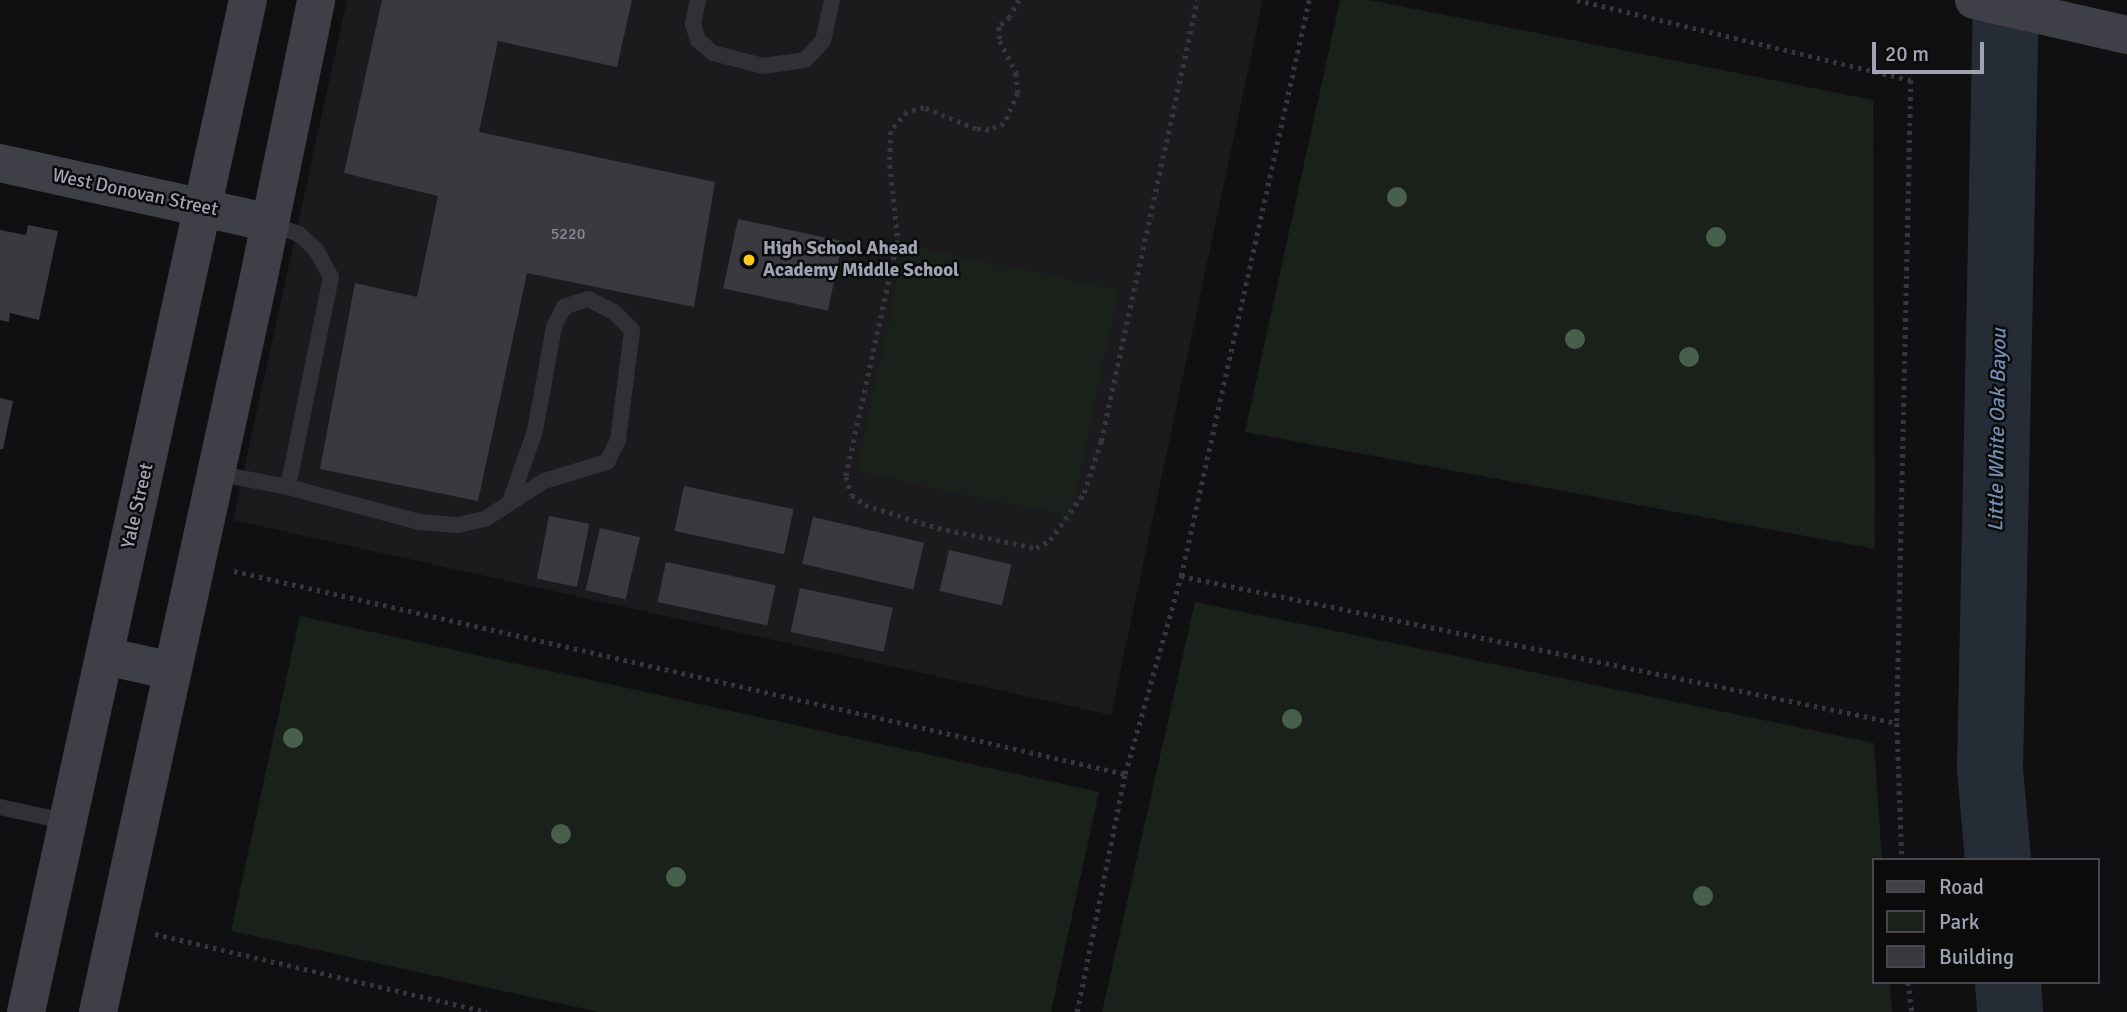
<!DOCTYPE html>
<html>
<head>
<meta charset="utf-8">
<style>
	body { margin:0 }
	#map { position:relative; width:2127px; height:1012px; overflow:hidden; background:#100f11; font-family:Signika,sans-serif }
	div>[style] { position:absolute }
	.built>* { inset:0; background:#1b1b1e }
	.green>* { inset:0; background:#1a211b; transform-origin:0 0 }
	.river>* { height:66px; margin:-33px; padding:0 33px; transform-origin:33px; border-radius:33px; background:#252c35 }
	.building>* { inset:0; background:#39393f; transform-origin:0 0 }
	.path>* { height:4.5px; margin-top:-2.25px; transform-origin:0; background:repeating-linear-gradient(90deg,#36373d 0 3.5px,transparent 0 8.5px) }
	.lane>* { height:16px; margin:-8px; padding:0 8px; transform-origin:8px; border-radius:8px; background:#303036 }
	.secondary>* { height:38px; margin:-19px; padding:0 19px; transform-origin:19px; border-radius:19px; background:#3e3f47 }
	.trees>* { width:20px; height:20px; margin:-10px; border-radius:50%; background:#475f4b }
	.dots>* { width:19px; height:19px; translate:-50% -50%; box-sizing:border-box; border:4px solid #0b0b0c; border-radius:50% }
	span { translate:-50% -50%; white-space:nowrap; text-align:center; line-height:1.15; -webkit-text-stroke:5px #0b0b0c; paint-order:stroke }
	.number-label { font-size:16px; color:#868896 }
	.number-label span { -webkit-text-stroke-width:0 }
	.street-label { font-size:19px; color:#9fa3b3 }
	.poi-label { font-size:19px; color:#9fa3b3; font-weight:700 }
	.left { translate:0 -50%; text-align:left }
	.water-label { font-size:21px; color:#728db3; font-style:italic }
	.legend { position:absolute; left:1872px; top:858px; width:228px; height:126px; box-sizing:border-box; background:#0b0b0c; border:2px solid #46484f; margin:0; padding:9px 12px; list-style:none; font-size:21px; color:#9fa3b3 }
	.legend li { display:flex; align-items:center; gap:14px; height:35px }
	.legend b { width:35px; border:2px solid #46484f }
	.scale { position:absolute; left:1872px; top:42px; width:112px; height:32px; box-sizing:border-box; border:4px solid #9fa3b3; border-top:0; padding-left:9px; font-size:21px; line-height:24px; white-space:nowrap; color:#9fa3b3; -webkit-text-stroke:5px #0b0b0c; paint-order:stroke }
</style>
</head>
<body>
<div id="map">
	<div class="built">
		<div style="clip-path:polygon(347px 0,1263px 0,1111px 715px,233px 520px)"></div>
	</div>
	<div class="green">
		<div style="clip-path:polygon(1340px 0,1370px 0,1873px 100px,1875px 549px,1245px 432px)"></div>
		<div style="left:905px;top:245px;width:218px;height:231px;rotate:12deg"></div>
		<div style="clip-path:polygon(1195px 602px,1874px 743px,1882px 860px,1873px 860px,1873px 982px,1890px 982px,1892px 1012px,1102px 1012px)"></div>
		<div style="clip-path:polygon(300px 616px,1099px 792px,1051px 1012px,599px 1012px,231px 931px)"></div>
	</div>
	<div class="river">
		<div style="left:1998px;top:860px;width:91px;rotate:-95deg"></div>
		<div style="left:1990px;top:769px;width:769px;rotate:-88.81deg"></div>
		<div style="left:2008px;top:982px;width:30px;rotate:86deg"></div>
	</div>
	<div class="building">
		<div style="clip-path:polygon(382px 0,632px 0,617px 67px,498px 41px,479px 132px,715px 182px,694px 307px,527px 273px,478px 501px,320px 469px,355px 283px,417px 297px,438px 196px,344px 173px)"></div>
		<div style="left:738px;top:219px;width:107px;height:71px;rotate:12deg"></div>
		<div style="clip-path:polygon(28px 225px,58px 231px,39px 320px,10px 313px,9px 322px,0 320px,0 230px,26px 235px)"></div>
		<div style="clip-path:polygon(0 398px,13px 401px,3px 449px,0 449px)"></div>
		<div style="left:684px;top:486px;width:112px;height:46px;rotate:12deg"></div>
		<div style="left:549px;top:516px;width:41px;height:64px;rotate:11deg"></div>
		<div style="left:813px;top:517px;width:114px;height:48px;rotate:13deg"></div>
		<div style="left:600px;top:528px;width:41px;height:64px;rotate:13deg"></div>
		<div style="left:949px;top:550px;width:64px;height:42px;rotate:13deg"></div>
		<div style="left:666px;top:562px;width:112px;height:41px;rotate:12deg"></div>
		<div style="left:800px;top:588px;width:95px;height:45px;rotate:12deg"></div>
	</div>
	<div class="path">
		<div style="left:1019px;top:0;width:19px;rotate:118deg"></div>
		<div style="left:1010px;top:17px;width:15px;rotate:138deg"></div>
		<div style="left:999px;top:27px;width:14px;rotate:86deg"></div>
		<div style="left:1000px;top:41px;width:36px;rotate:63deg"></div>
		<div style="left:1016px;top:73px;width:20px;rotate:84deg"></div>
		<div style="left:1018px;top:93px;width:34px;rotate:114deg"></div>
		<div style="left:1004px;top:124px;width:16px;rotate:158deg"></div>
		<div style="left:989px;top:130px;width:13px;rotate:-176deg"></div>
		<div style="left:976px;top:129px;width:56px;rotate:-158deg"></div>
		<div style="left:924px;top:108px;width:17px;rotate:167deg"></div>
		<div style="left:907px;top:112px;width:25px;rotate:130deg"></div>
		<div style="left:891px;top:131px;width:34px;rotate:92deg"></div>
		<div style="left:890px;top:165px;width:75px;rotate:83.9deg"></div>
		<div style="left:898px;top:240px;width:243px;rotate:102.4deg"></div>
		<div style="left:846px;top:477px;width:19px;rotate:72deg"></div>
		<div style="left:852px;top:495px;width:16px;rotate:38deg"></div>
		<div style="left:865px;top:505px;width:77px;rotate:17.5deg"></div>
		<div style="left:938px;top:528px;width:100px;rotate:11.5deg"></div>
		<div style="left:1036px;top:548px;width:16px;rotate:-30deg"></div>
		<div style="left:1050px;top:540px;width:58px;rotate:-54.1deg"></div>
		<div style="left:1084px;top:493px;width:55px;rotate:-71.9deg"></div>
		<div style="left:1101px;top:441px;width:451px;rotate:-77.7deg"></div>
		<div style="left:1577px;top:0;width:343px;rotate:13.5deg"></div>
		<div style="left:1911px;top:80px;width:643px;rotate:91.25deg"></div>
		<div style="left:1897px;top:723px;width:137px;rotate:87.9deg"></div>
		<div style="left:234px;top:571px;width:914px;rotate:12.83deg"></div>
		<div style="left:1181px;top:576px;width:731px;rotate:11.6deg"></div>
		<div style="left:155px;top:934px;width:341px;rotate:13.2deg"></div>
		<div style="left:1908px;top:982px;width:30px;rotate:82deg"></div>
		<div style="left:1077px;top:1012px;width:243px;rotate:-78.6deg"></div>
		<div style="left:1125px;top:774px;width:206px;rotate:-74.2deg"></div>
		<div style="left:1181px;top:576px;width:590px;rotate:-77.47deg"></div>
	</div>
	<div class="lane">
		<div style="left:698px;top:0;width:25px;rotate:102deg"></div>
		<div style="left:693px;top:24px;width:17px;rotate:73deg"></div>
		<div style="left:698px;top:40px;width:20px;rotate:41deg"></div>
		<div style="left:713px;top:53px;width:52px;rotate:14.6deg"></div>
		<div style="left:763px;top:66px;width:42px;rotate:-8.1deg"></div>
		<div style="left:805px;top:60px;width:26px;rotate:-47deg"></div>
		<div style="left:823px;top:41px;width:42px;rotate:-77.6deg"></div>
		<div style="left:270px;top:224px;width:31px;rotate:19deg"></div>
		<div style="left:299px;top:234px;width:23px;rotate:43deg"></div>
		<div style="left:316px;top:250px;width:31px;rotate:61deg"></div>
		<div style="left:331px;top:277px;width:214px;rotate:101.6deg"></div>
		<div style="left:216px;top:473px;width:73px;rotate:11deg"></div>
		<div style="left:288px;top:487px;width:137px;rotate:14.9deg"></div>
		<div style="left:420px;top:522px;width:38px;rotate:5deg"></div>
		<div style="left:458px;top:525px;width:28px;rotate:-13deg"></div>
		<div style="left:485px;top:519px;width:70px;rotate:-32.8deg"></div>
		<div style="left:544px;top:481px;width:66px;rotate:-16.8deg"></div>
		<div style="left:607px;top:462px;width:25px;rotate:-63deg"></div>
		<div style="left:618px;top:440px;width:111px;rotate:-82.7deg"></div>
		<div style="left:632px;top:330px;width:25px;rotate:-135deg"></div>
		<div style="left:614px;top:312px;width:29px;rotate:-153deg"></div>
		<div style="left:588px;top:299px;width:25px;rotate:162deg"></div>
		<div style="left:564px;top:307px;width:22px;rotate:117deg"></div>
		<div style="left:554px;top:327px;width:106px;rotate:100.4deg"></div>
		<div style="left:535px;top:431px;width:75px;rotate:109.4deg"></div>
		<div style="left:0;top:807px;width:70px;rotate:12.4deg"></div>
	</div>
	<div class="secondary">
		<div style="left:1974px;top:0;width:157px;rotate:12.9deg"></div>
		<div style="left:0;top:163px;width:277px;rotate:12.5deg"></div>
		<div style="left:105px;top:656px;width:69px;rotate:12.6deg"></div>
		<div style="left:26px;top:1012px;width:1036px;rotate:-77.63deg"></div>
		<div style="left:98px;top:1012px;width:743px;rotate:-77.65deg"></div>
		<div style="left:257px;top:286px;width:292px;rotate:-78.3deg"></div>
	</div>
	<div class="trees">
		<div style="left:1397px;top:197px"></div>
		<div style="left:1716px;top:237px"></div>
		<div style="left:1575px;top:339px"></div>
		<div style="left:1689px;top:357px"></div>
		<div style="left:1292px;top:719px"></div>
		<div style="left:293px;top:738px"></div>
		<div style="left:561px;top:834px"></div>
		<div style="left:676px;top:877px"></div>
		<div style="left:1703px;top:896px"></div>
	</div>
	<div class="dots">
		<div style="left:749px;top:260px;background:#ffcb19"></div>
	</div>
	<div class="number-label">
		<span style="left:568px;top:234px">5220</span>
	</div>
	<div class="street-label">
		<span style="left:135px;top:193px;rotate:12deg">West Donovan Street</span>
		<span style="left:138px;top:506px;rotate:-77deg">Yale Street</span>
	</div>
	<div class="poi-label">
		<span class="left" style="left:763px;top:260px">High School Ahead<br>Academy Middle School</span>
	</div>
	<div class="water-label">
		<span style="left:1997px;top:430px;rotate:-89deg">Little White Oak Bayou</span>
	</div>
	<ul class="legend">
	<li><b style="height:9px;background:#3e3f47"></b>Road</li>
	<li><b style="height:19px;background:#1a211b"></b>Park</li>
	<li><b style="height:19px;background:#39393f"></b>Building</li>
	</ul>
	<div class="scale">20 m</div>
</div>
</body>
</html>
